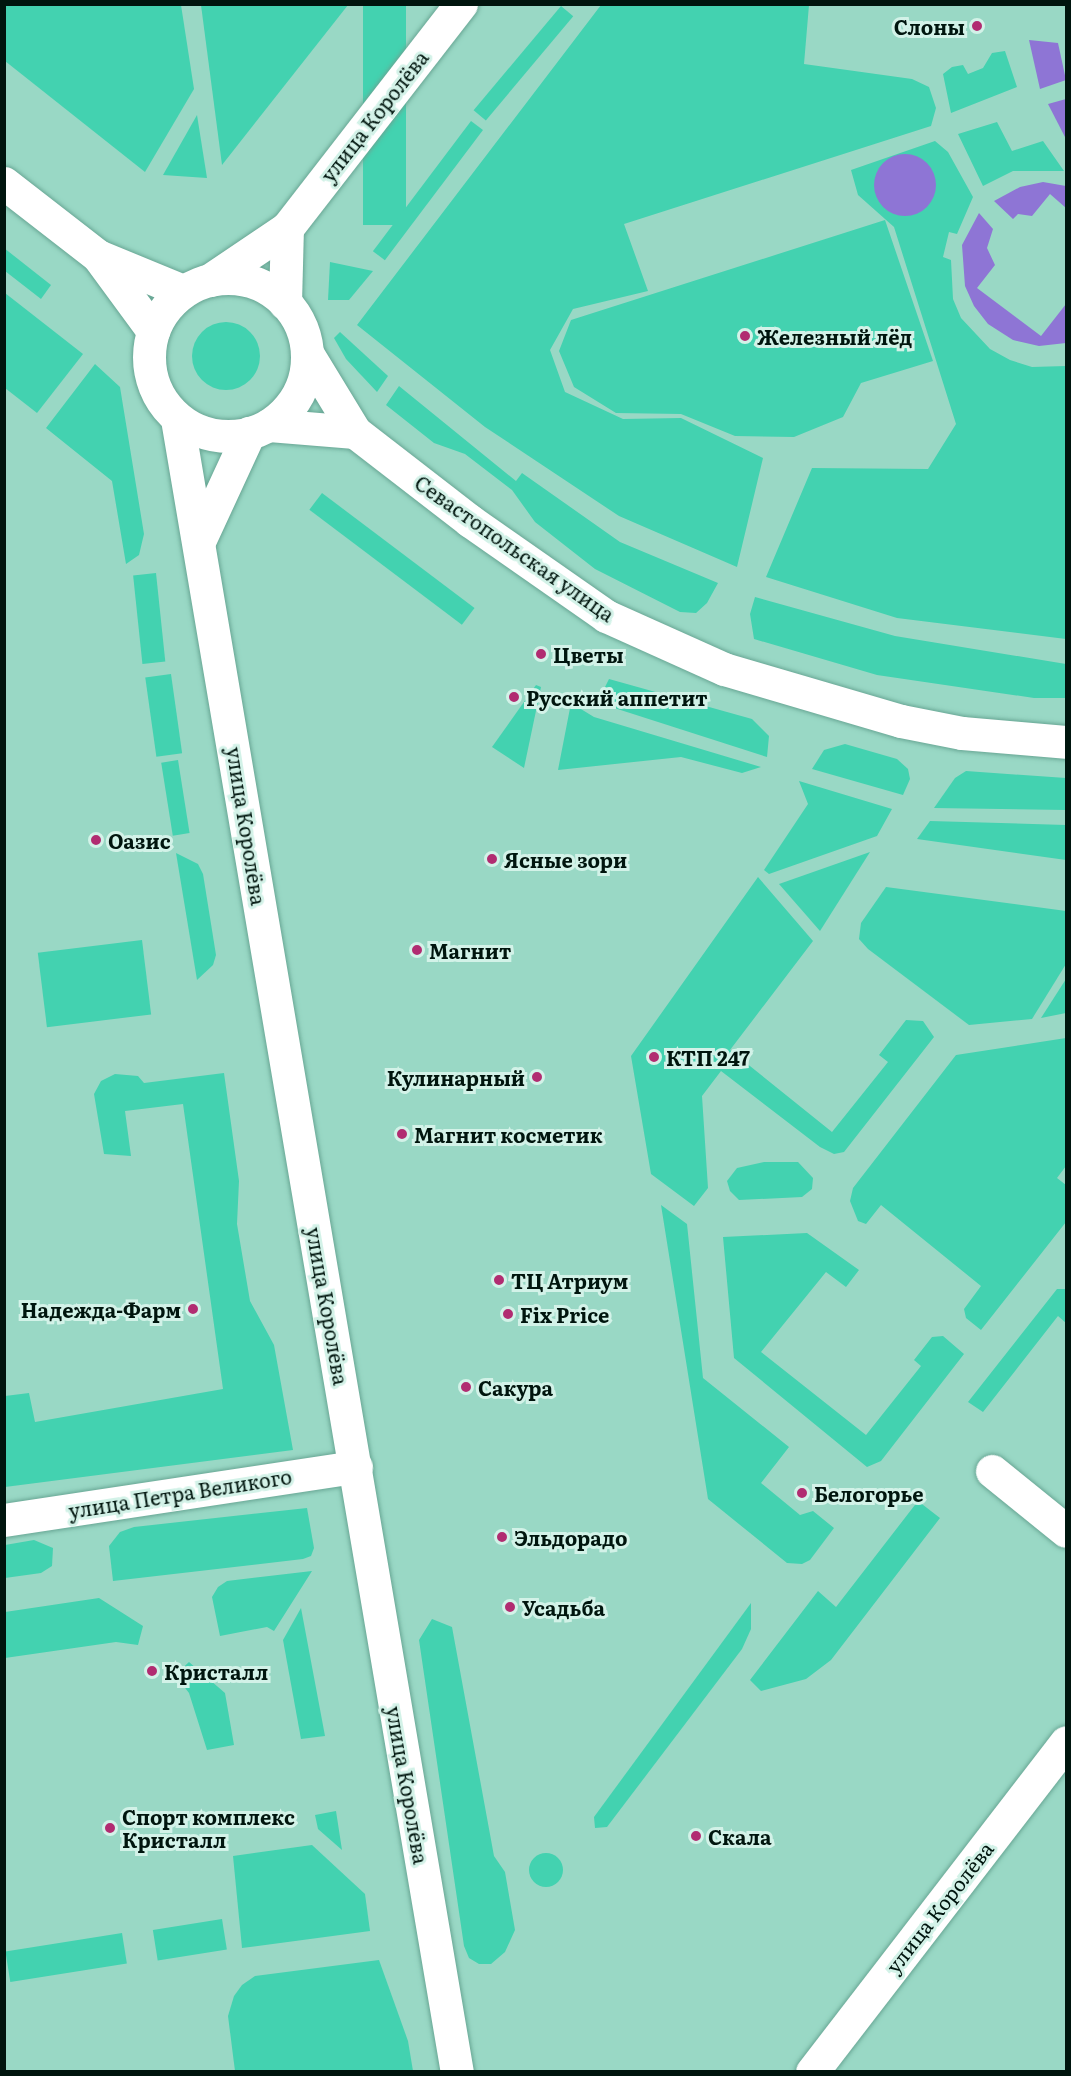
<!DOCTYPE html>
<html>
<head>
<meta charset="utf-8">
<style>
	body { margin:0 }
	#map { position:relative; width:1071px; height:2076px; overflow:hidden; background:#99d8c5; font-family:Literata,serif }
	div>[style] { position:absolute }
	.green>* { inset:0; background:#43d2b0; transform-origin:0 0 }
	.round { border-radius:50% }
	.water>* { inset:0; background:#8e75d5 }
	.roads { filter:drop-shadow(0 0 2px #68a694) drop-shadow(0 0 2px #68a694) }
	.street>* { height:33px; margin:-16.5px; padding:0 16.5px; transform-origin:16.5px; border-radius:16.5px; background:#fff }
	.secondary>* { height:33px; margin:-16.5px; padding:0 16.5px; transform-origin:16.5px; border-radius:16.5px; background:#fff }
	.secondary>.ring { margin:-16.5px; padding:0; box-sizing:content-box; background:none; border:33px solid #fff; border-radius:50% }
	.dots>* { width:16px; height:16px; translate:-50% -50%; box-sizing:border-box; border:3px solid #d3f2e8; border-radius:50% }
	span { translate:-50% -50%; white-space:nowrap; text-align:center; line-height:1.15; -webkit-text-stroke:6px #d3f2e8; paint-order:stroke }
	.poi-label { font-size:20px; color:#00150e; font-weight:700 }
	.right { translate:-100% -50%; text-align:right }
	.left { translate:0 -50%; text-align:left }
	.street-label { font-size:20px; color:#00150e }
	.frame { position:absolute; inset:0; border:6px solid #00150e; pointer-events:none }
</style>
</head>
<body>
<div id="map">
	<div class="green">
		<div style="clip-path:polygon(4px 5px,181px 5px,194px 89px,145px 172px,5px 61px)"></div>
		<div style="clip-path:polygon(201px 5px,348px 5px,222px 165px)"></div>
		<div style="left:363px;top:5px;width:43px;height:220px"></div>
		<div style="clip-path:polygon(601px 5px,809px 5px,804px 64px,912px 79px,929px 87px,936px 108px,931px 126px,624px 224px,648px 291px,573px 309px,550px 350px,565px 392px,623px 419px,681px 418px,763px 458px,737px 567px,619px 516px,485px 427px,357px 325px)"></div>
		<div style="left:561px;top:6px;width:16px;height:136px;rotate:40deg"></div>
		<div style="clip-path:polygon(1005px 51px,1017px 87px,951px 113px,943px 74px,952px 67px,963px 65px,968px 74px,983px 68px,992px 53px)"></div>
		<div style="clip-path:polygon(197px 115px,207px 178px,163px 175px)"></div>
		<div style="left:471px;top:121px;width:15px;height:163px;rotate:37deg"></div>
		<div style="clip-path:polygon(997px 122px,1012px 151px,1043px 141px,1064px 171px,1013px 171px,983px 186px,958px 134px)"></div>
		<div style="clip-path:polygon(935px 141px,948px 152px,973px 197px,957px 234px,949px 232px,943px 257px,951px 260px,953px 299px,961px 318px,990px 349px,1010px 360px,1032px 367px,1066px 366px,1066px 639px,897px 618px,766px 577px,812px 468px,928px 469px,956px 424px,894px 227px,858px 195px,851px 170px)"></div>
		<div style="clip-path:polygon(885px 220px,933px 361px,861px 383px,843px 417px,794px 437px,735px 436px,681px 414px,616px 413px,574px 387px,559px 351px,571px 320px)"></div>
		<div style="clip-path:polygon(4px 248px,51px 285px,41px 299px,5px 271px)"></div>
		<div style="clip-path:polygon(330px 262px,373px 271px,349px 300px,328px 300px)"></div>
		<div style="clip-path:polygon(5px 293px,83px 354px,37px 413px,5px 388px)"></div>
		<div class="round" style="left:192px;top:322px;width:68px;height:68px"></div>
		<div style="clip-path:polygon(340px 332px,388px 376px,377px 392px,346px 359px,334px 338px)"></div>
		<div style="clip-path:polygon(95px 364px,120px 387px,144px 534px,139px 555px,126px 564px,112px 481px,46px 428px)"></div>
		<div style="clip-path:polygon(399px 386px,516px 481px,522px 473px,620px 542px,718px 583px,707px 603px,696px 613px,680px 612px,595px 569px,535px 522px,512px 490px,465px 454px,434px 443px,386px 405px)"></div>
		<div style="left:322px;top:493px;width:191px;height:21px;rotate:37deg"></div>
		<div style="left:156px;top:573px;width:89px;height:23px;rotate:84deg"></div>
		<div style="clip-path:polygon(755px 597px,895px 636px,1066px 664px,1066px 698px,1034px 698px,877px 675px,754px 639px,750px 614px)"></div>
		<div style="left:171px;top:674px;width:80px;height:26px;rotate:82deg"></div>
		<div style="clip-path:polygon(609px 679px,752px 719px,769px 736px,767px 757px,605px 705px,603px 691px)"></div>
		<div style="clip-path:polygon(536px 685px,541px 687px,524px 768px,492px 747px)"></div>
		<div style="clip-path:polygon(571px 703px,594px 717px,761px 767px,742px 773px,681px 757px,558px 770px)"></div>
		<div style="clip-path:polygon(845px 744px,897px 759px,908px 769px,910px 779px,903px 795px,812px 769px,824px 750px)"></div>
		<div style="left:178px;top:760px;width:74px;height:17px;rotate:81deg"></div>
		<div style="clip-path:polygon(966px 771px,1066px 778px,1066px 810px,934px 808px,955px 778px)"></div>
		<div style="clip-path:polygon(799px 781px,892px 809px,877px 836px,769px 874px,764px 870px,808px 804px)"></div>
		<div style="clip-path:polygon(930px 821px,1066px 825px,1066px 860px,917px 839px)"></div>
		<div style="clip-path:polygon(870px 852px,820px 931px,779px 884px)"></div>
		<div style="clip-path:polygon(176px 853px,198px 864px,203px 874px,216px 955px,213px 965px,197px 980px)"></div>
		<div style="clip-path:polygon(758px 877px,813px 941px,730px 1050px,832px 1132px,888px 1062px,879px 1055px,906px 1020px,923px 1021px,934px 1037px,844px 1152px,834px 1154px,820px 1147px,721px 1071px,702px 1096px,708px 1188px,694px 1206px,651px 1174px,631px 1056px)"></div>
		<div style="clip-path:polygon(886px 887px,1066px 911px,1066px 964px,1032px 1019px,969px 1025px,868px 949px,859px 939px,861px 923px)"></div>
		<div style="left:142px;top:940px;width:75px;height:105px;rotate:83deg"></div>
		<div style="clip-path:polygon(1066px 979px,1066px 1013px,1041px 1018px)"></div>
		<div style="clip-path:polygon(1066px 1038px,1066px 1166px,1057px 1178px,1066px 1185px,1066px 1222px,981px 1330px,966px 1318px,964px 1309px,981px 1286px,881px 1205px,866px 1224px,858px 1221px,850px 1201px,853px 1188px,956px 1055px)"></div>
		<div style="clip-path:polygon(224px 1073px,239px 1181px,237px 1224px,250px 1301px,274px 1345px,293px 1450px,5px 1487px,5px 1396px,29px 1393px,35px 1422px,223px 1389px,183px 1104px,125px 1111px,131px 1156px,104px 1154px,94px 1094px,101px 1081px,115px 1074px,138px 1076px,144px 1083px)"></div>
		<div style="clip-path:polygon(764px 1162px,798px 1162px,813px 1178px,812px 1189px,802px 1197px,739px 1200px,730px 1191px,727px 1181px,737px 1168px)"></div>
		<div style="clip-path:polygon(661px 1205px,687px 1224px,703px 1378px,789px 1447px,761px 1483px,800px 1515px,813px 1511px,834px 1528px,810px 1560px,802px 1564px,787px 1563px,708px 1499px)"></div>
		<div style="clip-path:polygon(807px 1233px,859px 1270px,846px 1287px,826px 1272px,761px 1352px,866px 1435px,921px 1366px,914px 1360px,932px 1337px,943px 1336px,964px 1354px,881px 1461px,867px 1467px,734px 1358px,723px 1237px)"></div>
		<div style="clip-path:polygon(1057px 1289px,1066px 1289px,1066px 1323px,1058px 1316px,983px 1412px,968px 1402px)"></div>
		<div style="clip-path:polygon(918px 1501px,940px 1518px,831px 1660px,806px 1679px,761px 1691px,750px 1680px,818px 1591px,836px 1607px)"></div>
		<div style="clip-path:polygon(307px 1508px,314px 1548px,311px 1556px,303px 1559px,113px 1581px,109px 1546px,120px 1532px,134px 1527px)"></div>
		<div style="clip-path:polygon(34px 1540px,53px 1548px,52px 1566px,41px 1573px,5px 1578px,5px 1545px)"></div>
		<div style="clip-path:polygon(312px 1571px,274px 1631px,267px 1627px,220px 1636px,212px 1597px,218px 1587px,227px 1581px)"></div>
		<div style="clip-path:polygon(99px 1598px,143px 1626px,138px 1645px,116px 1642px,5px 1658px,5px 1612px)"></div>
		<div style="clip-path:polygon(751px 1603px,751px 1629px,742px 1649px,607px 1827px,595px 1828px,594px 1817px)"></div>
		<div style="clip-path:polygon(301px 1608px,325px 1736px,301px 1739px,283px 1640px)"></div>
		<div style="clip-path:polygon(432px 1619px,452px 1627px,494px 1856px,505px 1872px,515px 1930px,505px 1952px,491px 1964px,479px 1964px,469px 1958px,464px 1946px,419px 1640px)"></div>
		<div style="clip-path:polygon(189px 1662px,225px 1693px,234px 1745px,207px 1750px,189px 1693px,175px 1675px)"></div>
		<div style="clip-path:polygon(336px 1811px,342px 1850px,318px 1829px,315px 1815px)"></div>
		<div style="clip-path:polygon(312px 1845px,365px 1894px,370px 1931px,242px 1948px,233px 1856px)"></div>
		<div class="round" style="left:529px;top:1853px;width:34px;height:34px"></div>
		<div style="left:222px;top:1919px;width:31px;height:70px;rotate:81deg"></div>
		<div style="left:122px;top:1933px;width:31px;height:118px;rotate:81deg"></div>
		<div style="clip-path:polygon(379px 1960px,408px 2041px,413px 2071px,235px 2071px,228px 2016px,234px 1996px,242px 1985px,255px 1976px)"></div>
	</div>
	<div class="water">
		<div style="clip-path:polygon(1029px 40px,1058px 43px,1066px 80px,1040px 89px)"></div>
		<div style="clip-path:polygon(1066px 99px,1066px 139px,1048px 104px)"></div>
		<div class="round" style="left:874px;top:154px;width:62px;height:62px"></div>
		<div style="clip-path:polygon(1043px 182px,1066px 186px,1066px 208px,1050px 194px,1032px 216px,1018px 214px,1013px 219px,994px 201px,1020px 187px)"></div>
		<div style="clip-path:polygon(979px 213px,993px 229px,987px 248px,995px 265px,977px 288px,1041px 336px,1066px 304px,1066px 343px,1039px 346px,1013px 340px,988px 324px,974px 306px,965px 286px,962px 245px)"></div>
	</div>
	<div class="roads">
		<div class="street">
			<div style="left:992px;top:1471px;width:95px;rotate:39deg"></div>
			<div style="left:4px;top:1520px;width:356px;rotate:-8.6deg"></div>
			<div style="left:812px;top:2072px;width:416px;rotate:-52.4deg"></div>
		</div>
		<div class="secondary">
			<div style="left:4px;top:183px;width:119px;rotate:37.8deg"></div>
			<div style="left:98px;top:256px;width:93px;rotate:53.7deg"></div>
			<div style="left:98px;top:256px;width:92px;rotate:22.4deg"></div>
			<div class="ring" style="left:149px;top:278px;width:125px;height:125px"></div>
			<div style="left:210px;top:280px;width:93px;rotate:-34deg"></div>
			<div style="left:287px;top:228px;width:284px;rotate:-52.2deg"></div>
			<div style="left:285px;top:303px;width:75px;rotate:-88.5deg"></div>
			<div style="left:307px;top:353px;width:92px;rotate:58.7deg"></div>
			<div style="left:355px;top:432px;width:145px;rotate:37.7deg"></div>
			<div style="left:470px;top:521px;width:166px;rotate:34.9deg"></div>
			<div style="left:606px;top:616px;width:129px;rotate:24.2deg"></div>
			<div style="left:724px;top:669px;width:184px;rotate:16.4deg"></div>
			<div style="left:901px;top:721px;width:62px;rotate:11.1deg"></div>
			<div style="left:962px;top:733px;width:104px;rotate:4.9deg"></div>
			<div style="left:177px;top:419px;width:1677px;rotate:80.39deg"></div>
			<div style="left:269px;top:425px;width:86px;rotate:4.7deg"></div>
			<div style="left:200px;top:539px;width:117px;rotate:-65.2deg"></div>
		</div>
	</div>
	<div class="dots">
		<div style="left:977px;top:26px;background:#b12c71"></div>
		<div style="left:745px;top:336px;background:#b12c71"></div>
		<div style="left:541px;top:654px;background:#b12c71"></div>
		<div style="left:514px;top:697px;background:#b12c71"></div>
		<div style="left:96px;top:840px;background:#b12c71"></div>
		<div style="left:492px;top:859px;background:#b12c71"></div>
		<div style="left:417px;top:950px;background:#b12c71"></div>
		<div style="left:654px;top:1057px;background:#b12c71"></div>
		<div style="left:537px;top:1077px;background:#b12c71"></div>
		<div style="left:402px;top:1134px;background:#b12c71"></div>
		<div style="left:499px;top:1280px;background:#b12c71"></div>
		<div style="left:193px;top:1309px;background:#b12c71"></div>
		<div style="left:508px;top:1314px;background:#b12c71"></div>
		<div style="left:466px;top:1387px;background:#b12c71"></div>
		<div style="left:802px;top:1493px;background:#b12c71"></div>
		<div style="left:502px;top:1537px;background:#b12c71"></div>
		<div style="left:510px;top:1607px;background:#b12c71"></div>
		<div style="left:152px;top:1671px;background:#b12c71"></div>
		<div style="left:110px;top:1828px;background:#b12c71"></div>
		<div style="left:696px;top:1836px;background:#b12c71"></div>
	</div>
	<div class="poi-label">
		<span class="right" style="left:965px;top:26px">Слоны</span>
		<span class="left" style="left:757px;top:336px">Железный лёд</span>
		<span class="left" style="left:553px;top:654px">Цветы</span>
		<span class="left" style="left:526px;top:697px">Русский аппетит</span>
		<span class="left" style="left:108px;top:840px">Оазис</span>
		<span class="left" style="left:504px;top:859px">Ясные зори</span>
		<span class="left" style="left:429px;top:950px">Магнит</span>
		<span class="left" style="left:666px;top:1057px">КТП 247</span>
		<span class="right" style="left:525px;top:1077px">Кулинарный</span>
		<span class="left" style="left:414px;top:1134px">Магнит косметик</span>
		<span class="left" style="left:511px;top:1280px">ТЦ Атриум</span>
		<span class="right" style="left:181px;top:1309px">Надежда-Фарм</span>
		<span class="left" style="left:520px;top:1314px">Fix Price</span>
		<span class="left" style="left:478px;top:1387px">Сакура</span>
		<span class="left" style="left:814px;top:1493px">Белогорье</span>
		<span class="left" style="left:514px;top:1537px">Эльдорадо</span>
		<span class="left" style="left:522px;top:1607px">Усадьба</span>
		<span class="left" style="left:164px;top:1671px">Кристалл</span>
		<span class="left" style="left:122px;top:1828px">Спорт комплекс<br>Кристалл</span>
		<span class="left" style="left:708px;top:1836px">Скала</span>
	</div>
	<div class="street-label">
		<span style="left:374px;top:116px;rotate:-52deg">улица Королёва</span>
		<span style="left:515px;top:548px;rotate:35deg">Севастопольская улица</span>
		<span style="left:247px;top:826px;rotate:81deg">улица Королёва</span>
		<span style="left:328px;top:1306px;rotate:80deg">улица Королёва</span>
		<span style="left:180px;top:1493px;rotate:-9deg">улица Петра Великого</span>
		<span style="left:408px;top:1785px;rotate:80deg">улица Королёва</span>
		<span style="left:939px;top:1907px;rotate:-52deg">улица Королёва</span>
	</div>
	<div class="frame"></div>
</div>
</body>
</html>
